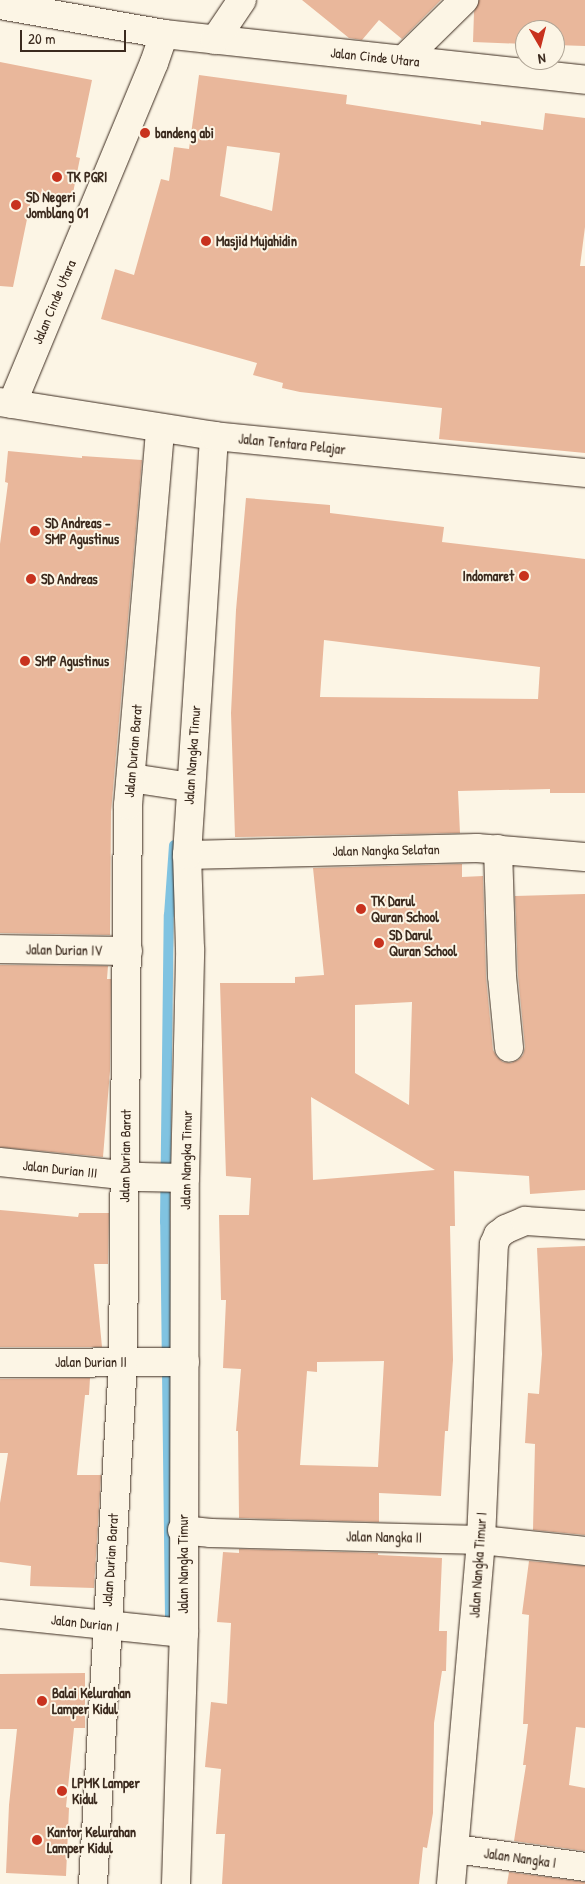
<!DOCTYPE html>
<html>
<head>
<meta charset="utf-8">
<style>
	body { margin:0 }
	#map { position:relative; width:585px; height:1884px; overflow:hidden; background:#fcf5e5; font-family:"Patrick Hand",sans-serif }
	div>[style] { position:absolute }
	.stream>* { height:10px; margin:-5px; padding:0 5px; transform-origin:5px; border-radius:5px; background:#80c3e1 }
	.building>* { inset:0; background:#e9b79b }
	.roads { filter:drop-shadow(0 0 1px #3b2a1e) drop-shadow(0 0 1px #3b2a1e) }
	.street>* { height:28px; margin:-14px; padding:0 14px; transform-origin:14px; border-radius:14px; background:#fcf5e5 }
	.secondary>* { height:28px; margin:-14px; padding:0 14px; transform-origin:14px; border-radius:14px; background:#fcf5e5 }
	.dots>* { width:14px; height:14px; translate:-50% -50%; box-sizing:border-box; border:2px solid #fcf5e5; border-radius:50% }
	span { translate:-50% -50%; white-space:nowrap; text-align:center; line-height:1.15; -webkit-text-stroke:4px #fcf5e5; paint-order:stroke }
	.street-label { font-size:14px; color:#3b2a1e }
	.poi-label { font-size:14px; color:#3b2a1e; font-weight:700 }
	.left { translate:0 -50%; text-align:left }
	.right { translate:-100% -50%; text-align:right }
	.north { position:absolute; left:515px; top:20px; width:50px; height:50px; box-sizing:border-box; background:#fcf5e5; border:1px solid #afa495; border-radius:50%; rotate:172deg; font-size:14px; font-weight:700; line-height:20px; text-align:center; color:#3b2a1e }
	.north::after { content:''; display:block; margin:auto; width:18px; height:22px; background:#c8321e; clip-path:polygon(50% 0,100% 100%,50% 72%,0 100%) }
	.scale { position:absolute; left:20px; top:30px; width:106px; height:22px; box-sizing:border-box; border:2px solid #3b2a1e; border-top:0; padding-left:6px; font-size:15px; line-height:18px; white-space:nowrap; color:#3b2a1e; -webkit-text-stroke:4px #fcf5e5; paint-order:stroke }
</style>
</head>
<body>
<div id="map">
	<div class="stream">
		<div style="left:170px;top:1617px;width:395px;rotate:-90.7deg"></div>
		<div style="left:165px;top:1222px;width:307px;rotate:-89.3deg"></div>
		<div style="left:169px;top:915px;width:70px;rotate:-85.9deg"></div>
	</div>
	<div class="building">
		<div style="clip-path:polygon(302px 0,441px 0,402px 39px,379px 20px,362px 40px,349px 38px)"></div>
		<div style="clip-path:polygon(479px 0,585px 0,585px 46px,555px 45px,555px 30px,525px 30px,525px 44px,473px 42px,474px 12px)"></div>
		<div style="clip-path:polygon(0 62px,92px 80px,76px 157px,80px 158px,71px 203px,32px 195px,13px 287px,0 286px)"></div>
		<div style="clip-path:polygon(evenodd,199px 75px,347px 95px,346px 104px,481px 125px,481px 121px,543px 130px,545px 113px,585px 118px,585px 227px,580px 266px,585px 266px,585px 453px,439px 439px,442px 408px,300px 392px,282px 388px,283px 383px,253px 375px,257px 363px,101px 319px,115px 269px,134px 275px,161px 179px,169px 181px,174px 147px,189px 149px,199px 75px,227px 146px,280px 153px,272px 211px,220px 196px,227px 146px)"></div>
		<div style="clip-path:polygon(8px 451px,82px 458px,82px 456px,142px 460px,111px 812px,110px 935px,0 933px,0 544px,8px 483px,5px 482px)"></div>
		<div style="clip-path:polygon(evenodd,246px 498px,330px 505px,330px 513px,444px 527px,442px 542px,585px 559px,585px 793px,550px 793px,550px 789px,458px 791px,460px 833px,235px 837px,231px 713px,236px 610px,246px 498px,324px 640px,540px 667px,538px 699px,320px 697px,324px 640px)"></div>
		<div style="clip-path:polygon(evenodd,462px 864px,462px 877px,483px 876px,486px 977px,493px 1050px,497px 1057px,503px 1062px,511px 1063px,518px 1060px,523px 1055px,525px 1047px,518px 975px,515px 896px,585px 894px,585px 1190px,530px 1194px,529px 1176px,454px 1171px,455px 1226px,450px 1226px,453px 1360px,448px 1431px,445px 1431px,441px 1496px,379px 1493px,379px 1522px,239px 1518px,238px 1431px,236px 1431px,241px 1369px,223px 1368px,226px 1300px,221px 1300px,219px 1215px,249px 1215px,251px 1178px,226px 1176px,220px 983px,295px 983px,295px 977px,324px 975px,313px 868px,462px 864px,412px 1002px,409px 1105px,355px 1073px,355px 1005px,412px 1002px,462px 864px,311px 1097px,435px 1170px,313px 1180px,311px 1097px,462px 864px,384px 1361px,378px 1467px,300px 1465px,307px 1371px,317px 1372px,317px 1362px,384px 1361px)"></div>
		<div style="clip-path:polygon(0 965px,108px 966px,107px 979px,111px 979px,110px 1071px,103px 1157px,0 1147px)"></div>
		<div style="clip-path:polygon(0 1210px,78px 1217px,79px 1213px,109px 1213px,108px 1264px,94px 1264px,102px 1347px,0 1347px)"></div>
		<div style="clip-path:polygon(585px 1246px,585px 1535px,533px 1530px,535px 1444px,525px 1443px,528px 1393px,539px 1394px,542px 1354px,537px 1248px)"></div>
		<div style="clip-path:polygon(90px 1378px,89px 1395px,85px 1395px,77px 1475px,101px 1475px,94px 1588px,30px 1586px,31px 1566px,0 1562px,0 1503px,8px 1453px,0 1453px,0 1379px)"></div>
		<div style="clip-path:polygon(239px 1549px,378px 1553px,378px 1555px,442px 1558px,439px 1631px,447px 1631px,446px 1671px,442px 1671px,434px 1723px,433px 1813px,427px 1848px,423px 1847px,419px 1884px,222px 1884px,225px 1834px,216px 1834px,221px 1769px,205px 1767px,211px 1702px,227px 1704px,231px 1623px,217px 1622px,223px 1552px,239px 1553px)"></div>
		<div style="clip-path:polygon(529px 1561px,585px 1566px,585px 1728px,576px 1727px,569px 1785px,585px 1788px,585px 1851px,514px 1841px,526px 1765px,523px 1765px,528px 1724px,523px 1724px,529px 1615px,522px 1614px)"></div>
		<div style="clip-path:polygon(85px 1673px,85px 1728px,74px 1728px,66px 1807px,69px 1808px,66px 1876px,6px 1873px,9px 1805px,17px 1729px,0 1729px,0 1674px)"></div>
		<div style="clip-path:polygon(509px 1872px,585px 1882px,585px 1884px,507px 1884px)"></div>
	</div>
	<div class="roads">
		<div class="street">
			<div style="left:0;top:5px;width:167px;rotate:10deg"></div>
			<div style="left:164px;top:34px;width:424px;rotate:6.2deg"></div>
			<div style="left:215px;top:40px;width:48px;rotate:-56deg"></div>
			<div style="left:403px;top:60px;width:86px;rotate:-44.5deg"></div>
			<div style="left:12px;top:404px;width:369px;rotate:-67.4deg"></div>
			<div style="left:154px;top:63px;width:31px;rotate:-71deg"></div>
			<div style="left:131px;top:778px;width:60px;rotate:8.7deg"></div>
			<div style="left:498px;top:849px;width:127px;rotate:88.2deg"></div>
			<div style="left:502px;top:976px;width:72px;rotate:84.4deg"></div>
			<div style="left:187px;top:855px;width:290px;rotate:-1.4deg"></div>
			<div style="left:477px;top:848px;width:108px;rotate:4.8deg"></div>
			<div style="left:0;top:949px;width:128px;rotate:0.9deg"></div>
			<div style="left:0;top:1162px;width:141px;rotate:6.1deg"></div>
			<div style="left:140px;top:1177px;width:45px;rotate:1.3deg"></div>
			<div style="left:0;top:1363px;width:185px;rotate:-0.3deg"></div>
			<div style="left:182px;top:1530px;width:29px;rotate:6deg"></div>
			<div style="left:211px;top:1533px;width:270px;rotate:1.5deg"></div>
			<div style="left:481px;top:1540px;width:105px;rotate:6deg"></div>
			<div style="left:0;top:1614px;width:185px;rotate:5.9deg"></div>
			<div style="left:456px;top:1849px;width:130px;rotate:7.9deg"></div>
			<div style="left:93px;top:1884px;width:523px;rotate:-86.71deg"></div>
			<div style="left:123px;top:1362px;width:557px;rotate:-89.49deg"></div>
			<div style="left:128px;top:805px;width:378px;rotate:-85.1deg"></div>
			<div style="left:176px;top:1884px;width:251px;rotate:-88.2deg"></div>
			<div style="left:184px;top:1633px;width:455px;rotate:-89.9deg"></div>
			<div style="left:185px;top:1178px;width:229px;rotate:-88.7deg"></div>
			<div style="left:190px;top:949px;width:94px;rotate:-91.8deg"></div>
			<div style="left:187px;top:855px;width:420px;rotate:-86.3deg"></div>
			<div style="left:451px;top:1884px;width:345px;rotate:-85deg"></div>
			<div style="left:481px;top:1540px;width:296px;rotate:-87.5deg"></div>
			<div style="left:494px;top:1244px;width:10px;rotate:-66deg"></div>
			<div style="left:498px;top:1235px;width:10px;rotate:-37deg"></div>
			<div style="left:506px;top:1229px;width:21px;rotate:-23deg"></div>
			<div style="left:525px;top:1221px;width:60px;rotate:3.8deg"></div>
		</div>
		<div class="secondary">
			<div style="left:0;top:402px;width:217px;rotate:9deg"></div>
			<div style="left:214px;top:436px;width:373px;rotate:5.7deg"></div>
		</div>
	</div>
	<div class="dots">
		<div style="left:145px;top:133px;background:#c8321e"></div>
		<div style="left:57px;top:177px;background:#c8321e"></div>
		<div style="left:16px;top:205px;background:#c8321e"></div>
		<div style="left:206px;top:241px;background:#c8321e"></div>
		<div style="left:35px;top:531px;background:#c8321e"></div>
		<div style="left:524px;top:576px;background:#c8321e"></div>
		<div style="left:31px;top:579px;background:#c8321e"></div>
		<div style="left:25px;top:661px;background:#c8321e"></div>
		<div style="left:361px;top:909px;background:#c8321e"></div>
		<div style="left:379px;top:943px;background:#c8321e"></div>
		<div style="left:42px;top:1701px;background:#c8321e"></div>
		<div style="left:62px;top:1791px;background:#c8321e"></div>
		<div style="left:37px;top:1840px;background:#c8321e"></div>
	</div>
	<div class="street-label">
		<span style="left:375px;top:57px;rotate:6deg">Jalan Cinde Utara</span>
		<span style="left:54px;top:302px;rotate:-67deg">Jalan Cinde Utara</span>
		<span style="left:292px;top:444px;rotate:6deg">Jalan Tentara Pelajar</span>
		<span style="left:133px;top:751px;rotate:-85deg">Jalan Durian Barat</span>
		<span style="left:192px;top:755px;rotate:-86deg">Jalan Nangka Timur</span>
		<span style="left:386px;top:850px;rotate:-1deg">Jalan Nangka Selatan</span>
		<span style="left:64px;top:950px;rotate:1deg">Jalan Durian IV</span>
		<span style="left:125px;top:1156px;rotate:-89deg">Jalan Durian Barat</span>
		<span style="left:186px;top:1160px;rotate:-89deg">Jalan Nangka Timur</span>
		<span style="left:60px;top:1169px;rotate:6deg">Jalan Durian III</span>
		<span style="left:91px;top:1362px">Jalan Durian II</span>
		<span style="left:384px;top:1537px;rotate:1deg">Jalan Nangka II</span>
		<span style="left:110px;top:1560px;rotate:-86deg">Jalan Durian Barat</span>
		<span style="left:183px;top:1564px;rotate:-90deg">Jalan Nangka Timur</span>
		<span style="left:478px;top:1565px;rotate:-86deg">Jalan Nangka Timur I</span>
		<span style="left:85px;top:1623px;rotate:6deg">Jalan Durian I</span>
		<span style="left:520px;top:1858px;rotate:8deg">Jalan Nangka I</span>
	</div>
	<div class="poi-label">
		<span class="left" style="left:155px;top:133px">bandeng abi</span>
		<span class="left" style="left:67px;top:177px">TK PGRI</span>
		<span class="left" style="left:26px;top:205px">SD Negeri<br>Jomblang 01</span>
		<span class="left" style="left:216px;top:241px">Masjid Mujahidin</span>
		<span class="left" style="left:45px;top:531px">SD Andreas -<br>SMP Agustinus</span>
		<span class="right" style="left:514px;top:576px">Indomaret</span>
		<span class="left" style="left:41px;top:579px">SD Andreas</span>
		<span class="left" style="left:35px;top:661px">SMP Agustinus</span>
		<span class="left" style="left:371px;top:909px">TK Darul<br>Quran School</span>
		<span class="left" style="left:389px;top:943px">SD Darul<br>Quran School</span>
		<span class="left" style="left:52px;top:1701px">Balai Kelurahan<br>Lamper Kidul</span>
		<span class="left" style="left:72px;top:1791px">LPMK Lamper<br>Kidul</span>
		<span class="left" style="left:47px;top:1840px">Kantor Kelurahan<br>Lamper Kidul</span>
	</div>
	<div class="north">N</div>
	<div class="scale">20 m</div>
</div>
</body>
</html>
